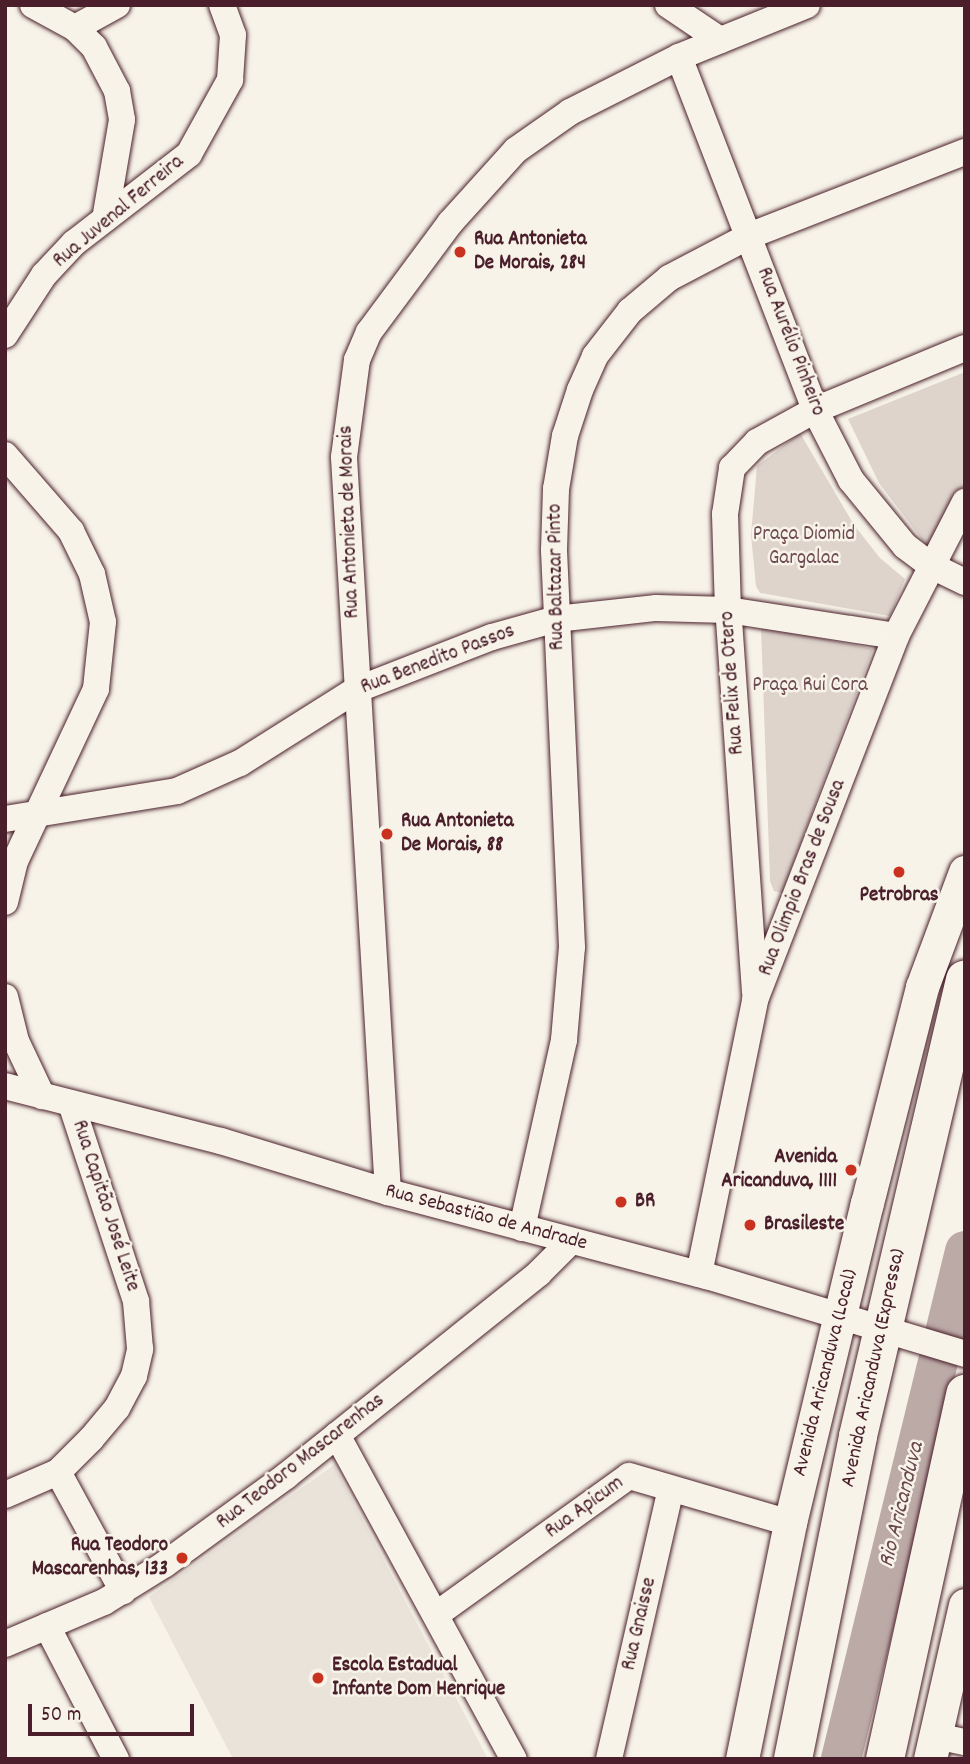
<!DOCTYPE html>
<html>
<head>
<meta charset="utf-8">
<style>
	body { margin:0 }
	#map { position:relative; width:970px; height:1764px; overflow:hidden; background:#f7f3e8; font-family:Dekko,sans-serif }
	div>[style] { position:absolute }
	.built>* { inset:0; background:#eae3da }
	.green>* { inset:0; background:#ded4cc }
	.river>* { height:40px; margin:-20px; padding:0 20px; transform-origin:20px; border-radius:20px; background:#bcaaa7 }
	.roads { filter:drop-shadow(0 0 2px #4a1f2b) drop-shadow(0 0 2px #4a1f2b) }
	.minor>* { height:26px; margin:-13px; padding:0 13px; transform-origin:13px; border-radius:13px; background:#f7f3e8 }
	.major>* { height:33px; margin:-16.5px; padding:0 16.5px; transform-origin:16.5px; border-radius:16.5px; background:#f7f3e8 }
	.highway>* { height:38px; margin:-19px; padding:0 19px; transform-origin:19px; border-radius:19px; background:#f7f3e8 }
	.dots>* { width:19px; height:19px; translate:-50% -50%; box-sizing:border-box; border:4px solid #f7f3e8; border-radius:50% }
	span { translate:-50% -50%; white-space:nowrap; text-align:center; line-height:1.15; -webkit-text-stroke:5px #f7f3e8; paint-order:stroke }
	.street-label { font-size:21px; color:#4a1f2b }
	.poi-label { font-size:21px; color:#4a1f2b; font-weight:700 }
	.left { translate:0 -50%; text-align:left }
	.right { translate:-100% -50%; text-align:right }
	.park-label { font-size:21px; color:#6f4c53 }
	.water-label { font-size:23px; color:#6c4950; font-style:italic }
	.frame { position:absolute; inset:0; border:7px solid #4a1f2b; pointer-events:none }
	.scale { position:absolute; left:28px; top:1704px; width:166px; height:32px; box-sizing:border-box; border:4px solid #4a1f2b; border-top:0; padding-left:9px; font-size:21px; line-height:24px; white-space:nowrap; color:#4a1f2b; -webkit-text-stroke:5px #f7f3e8; paint-order:stroke }
</style>
</head>
<body>
<div id="map">
	<div class="built">
		<div style="clip-path:polygon(334px 1465px,488px 1759px,233px 1759px,149px 1597px)"></div>
	</div>
	<div class="green">
		<div style="clip-path:polygon(965px 372px,965px 488px,930px 550px,879px 483px,848px 419px)"></div>
		<div style="clip-path:polygon(800px 433px,854px 525px,880px 558px,905px 579px,890px 616px,760px 593px,756px 586px,751px 535px,757px 466px)"></div>
		<div style="clip-path:polygon(761px 626px,873px 649px,782px 893px,774px 891px,770px 881px)"></div>
	</div>
	<div class="river">
		<div style="left:841px;top:1759px;width:523px;rotate:-76.28deg"></div>
	</div>
	<div class="roads">
		<div class="minor">
			<div style="left:33px;top:5px;width:48px;rotate:28.7deg"></div>
			<div style="left:75px;top:28px;width:27px;rotate:45deg"></div>
			<div style="left:94px;top:47px;width:50px;rotate:62.4deg"></div>
			<div style="left:117px;top:91px;width:29px;rotate:80deg"></div>
			<div style="left:122px;top:120px;width:100px;rotate:99.7deg"></div>
			<div style="left:668px;top:5px;width:63px;rotate:33.9deg"></div>
			<div style="left:75px;top:28px;width:48px;rotate:-28.7deg"></div>
			<div style="left:679px;top:57px;width:378px;rotate:68.9deg"></div>
			<div style="left:815px;top:410px;width:79px;rotate:62.8deg"></div>
			<div style="left:851px;top:480px;width:85px;rotate:50.7deg"></div>
			<div style="left:905px;top:546px;width:31px;rotate:37deg"></div>
			<div style="left:930px;top:565px;width:39px;rotate:26deg"></div>
			<div style="left:5px;top:335px;width:72px;rotate:-57deg"></div>
			<div style="left:44px;top:275px;width:44px;rotate:-46.8deg"></div>
			<div style="left:74px;top:243px;width:145px;rotate:-37.7deg"></div>
			<div style="left:189px;top:154px;width:85px;rotate:-61deg"></div>
			<div style="left:230px;top:80px;width:45px;rotate:-86.2deg"></div>
			<div style="left:233px;top:35px;width:32px;rotate:-110deg"></div>
			<div style="left:5px;top:455px;width:101px;rotate:49deg"></div>
			<div style="left:71px;top:531px;width:48px;rotate:64deg"></div>
			<div style="left:92px;top:574px;width:49px;rotate:77.1deg"></div>
			<div style="left:103px;top:622px;width:67px;rotate:96deg"></div>
			<div style="left:96px;top:689px;width:190px;rotate:115.2deg"></div>
			<div style="left:15px;top:861px;width:42px;rotate:103.7deg"></div>
			<div style="left:5px;top:819px;width:174px;rotate:-9.2deg"></div>
			<div style="left:177px;top:791px;width:69px;rotate:-24deg"></div>
			<div style="left:240px;top:763px;width:137px;rotate:-32.2deg"></div>
			<div style="left:356px;top:690px;width:146px;rotate:-21.3deg"></div>
			<div style="left:492px;top:637px;width:66px;rotate:-15.7deg"></div>
			<div style="left:556px;top:619px;width:101px;rotate:-6.3deg"></div>
			<div style="left:656px;top:608px;width:72px;rotate:1.6deg"></div>
			<div style="left:728px;top:610px;width:170px;rotate:8.8deg"></div>
			<div style="left:755px;top:992px;width:383px;rotate:-94deg"></div>
			<div style="left:728px;top:610px;width:96px;rotate:-91.8deg"></div>
			<div style="left:725px;top:514px;width:47px;rotate:-81.3deg"></div>
			<div style="left:732px;top:468px;width:36px;rotate:-46deg"></div>
			<div style="left:757px;top:442px;width:66px;rotate:-28.9deg"></div>
			<div style="left:815px;top:410px;width:162px;rotate:-22.5deg"></div>
			<div style="left:5px;top:997px;width:45px;rotate:76deg"></div>
			<div style="left:16px;top:1041px;width:61px;rotate:64.7deg"></div>
			<div style="left:5px;top:1086px;width:223px;rotate:14.3deg"></div>
			<div style="left:221px;top:1141px;width:175px;rotate:17deg"></div>
			<div style="left:388px;top:1192px;width:330px;rotate:14.8deg"></div>
			<div style="left:707px;top:1276px;width:270px;rotate:16.8deg"></div>
			<div style="left:388px;top:1192px;width:736px;rotate:-93.43deg"></div>
			<div style="left:344px;top:457px;width:98px;rotate:-82.4deg"></div>
			<div style="left:357px;top:360px;width:30px;rotate:-67deg"></div>
			<div style="left:369px;top:332px;width:136px;rotate:-53.4deg"></div>
			<div style="left:450px;top:223px;width:98px;rotate:-47.9deg"></div>
			<div style="left:516px;top:150px;width:66px;rotate:-35.1deg"></div>
			<div style="left:570px;top:112px;width:122px;rotate:-26.8deg"></div>
			<div style="left:679px;top:57px;width:138px;rotate:-22.1deg"></div>
			<div style="left:522px;top:1228px;width:193px;rotate:-77.4deg"></div>
			<div style="left:564px;top:1040px;width:93px;rotate:-85.1deg"></div>
			<div style="left:572px;top:947px;width:397px;rotate:-92.6deg"></div>
			<div style="left:554px;top:550px;width:61px;rotate:-88.1deg"></div>
			<div style="left:556px;top:489px;width:54px;rotate:-80.4deg"></div>
			<div style="left:565px;top:436px;width:48px;rotate:-71.9deg"></div>
			<div style="left:580px;top:390px;width:37px;rotate:-66deg"></div>
			<div style="left:595px;top:356px;width:57px;rotate:-52.1deg"></div>
			<div style="left:630px;top:311px;width:51px;rotate:-40.2deg"></div>
			<div style="left:669px;top:278px;width:90px;rotate:-27.7deg"></div>
			<div style="left:749px;top:236px;width:232px;rotate:-21.3deg"></div>
			<div style="left:699px;top:1274px;width:280px;rotate:-78.4deg"></div>
			<div style="left:755px;top:1000px;width:390px;rotate:-68.8deg"></div>
			<div style="left:896px;top:636px;width:151px;rotate:-62.8deg"></div>
			<div style="left:337px;top:1435px;width:369px;rotate:61.4deg"></div>
			<div style="left:58px;top:1472px;width:136px;rotate:61.4deg"></div>
			<div style="left:5px;top:1495px;width:58px;rotate:-23.5deg"></div>
			<div style="left:58px;top:1472px;width:47px;rotate:-45deg"></div>
			<div style="left:91px;top:1439px;width:40px;rotate:-50deg"></div>
			<div style="left:117px;top:1408px;width:36px;rotate:-62deg"></div>
			<div style="left:134px;top:1376px;width:28px;rotate:-77deg"></div>
			<div style="left:140px;top:1349px;width:48px;rotate:-94.8deg"></div>
			<div style="left:136px;top:1301px;width:205px;rotate:-108.2deg"></div>
			<div style="left:437px;top:1614px;width:236px;rotate:-35.7deg"></div>
			<div style="left:629px;top:1476px;width:168px;rotate:16.3deg"></div>
			<div style="left:47px;top:1626px;width:150px;rotate:62.6deg"></div>
			<div style="left:5px;top:1644px;width:108px;rotate:-23deg"></div>
			<div style="left:104px;top:1602px;width:72px;rotate:-31.9deg"></div>
			<div style="left:165px;top:1564px;width:150px;rotate:-36deg"></div>
			<div style="left:286px;top:1476px;width:324px;rotate:-38.7deg"></div>
			<div style="left:539px;top:1273px;width:44px;rotate:-45deg"></div>
			<div style="left:936px;top:1736px;width:30px;rotate:12deg"></div>
			<div style="left:609px;top:1759px;width:277px;rotate:-77.1deg"></div>
		</div>
		<div class="major">
			<div style="left:742px;top:1759px;width:241px;rotate:-78.5deg"></div>
			<div style="left:790px;top:1523px;width:329px;rotate:-76.5deg"></div>
			<div style="left:867px;top:1203px;width:223px;rotate:-75.7deg"></div>
			<div style="left:922px;top:987px;width:123px;rotate:-69.5deg"></div>
			<div style="left:930px;top:1759px;width:158px;rotate:-77.2deg"></div>
		</div>
		<div class="highway">
			<div style="left:793px;top:1759px;width:329px;rotate:-78.6deg"></div>
			<div style="left:858px;top:1436px;width:469px;rotate:-76.8deg"></div>
			<div style="left:885px;top:1759px;width:374px;rotate:-77.6deg"></div>
		</div>
	</div>
	<div class="dots">
		<div style="left:460px;top:252px;background:#c8321e"></div>
		<div style="left:387px;top:834px;background:#c8321e"></div>
		<div style="left:899px;top:872px;background:#c8321e"></div>
		<div style="left:851px;top:1170px;background:#c8321e"></div>
		<div style="left:621px;top:1202px;background:#c8321e"></div>
		<div style="left:750px;top:1225px;background:#c8321e"></div>
		<div style="left:182px;top:1558px;background:#c8321e"></div>
		<div style="left:318px;top:1678px;background:#c8321e"></div>
	</div>
	<div class="street-label">
		<span style="left:119px;top:212px;rotate:-40deg">Rua Juvenal Ferreira</span>
		<span style="left:790px;top:342px;rotate:69deg">Rua Aurélio Pinheiro</span>
		<span style="left:350px;top:522px;rotate:-92deg">Rua Antonieta de Morais</span>
		<span style="left:557px;top:577px;rotate:-91deg">Rua Baltazar Pinto</span>
		<span style="left:438px;top:660px;rotate:-21deg">Rua Benedito Passos</span>
		<span style="left:733px;top:683px;rotate:-94deg">Rua Felix de Otero</span>
		<span style="left:803px;top:878px;rotate:-69deg">Rua Olimpio Bras de Sousa</span>
		<span style="left:105px;top:1206px;rotate:72deg">Rua Capitão José Leite</span>
		<span style="left:486px;top:1218px;rotate:15deg">Rua Sebastião de Andrade</span>
		<span style="left:874px;top:1368px;rotate:-78deg">Avenida Aricanduva (Expressa)</span>
		<span style="left:826px;top:1373px;rotate:-76deg">Avenida Aricanduva (Local)</span>
		<span style="left:301px;top:1462px;rotate:-38deg">Rua Teodoro Mascarenhas</span>
		<span style="left:585px;top:1508px;rotate:-36deg">Rua Apicum</span>
		<span style="left:640px;top:1624px;rotate:-77deg">Rua Gnaisse</span>
	</div>
	<div class="poi-label">
		<span class="left" style="left:474px;top:252px">Rua Antonieta<br>De Morais, 284</span>
		<span class="left" style="left:401px;top:834px">Rua Antonieta<br>De Morais, 88</span>
		<span style="left:899px;top:896px">Petrobras</span>
		<span class="right" style="left:837px;top:1170px">Avenida<br>Aricanduva, 1111</span>
		<span class="left" style="left:635px;top:1202px">BR</span>
		<span class="left" style="left:764px;top:1225px">Brasileste</span>
		<span class="right" style="left:168px;top:1558px">Rua Teodoro<br>Mascarenhas, 133</span>
		<span class="left" style="left:332px;top:1678px">Escola Estadual<br>Infante Dom Henrique</span>
	</div>
	<div class="park-label">
		<span style="left:804px;top:547px">Praça Diomid<br>Gargalac</span>
		<span style="left:810px;top:686px">Praça Rui Cora</span>
	</div>
	<div class="water-label">
		<span style="left:903px;top:1505px;rotate:-76deg">Rio Aricanduva</span>
	</div>
	<div class="frame"></div>
	<div class="scale">50 m</div>
</div>
</body>
</html>
